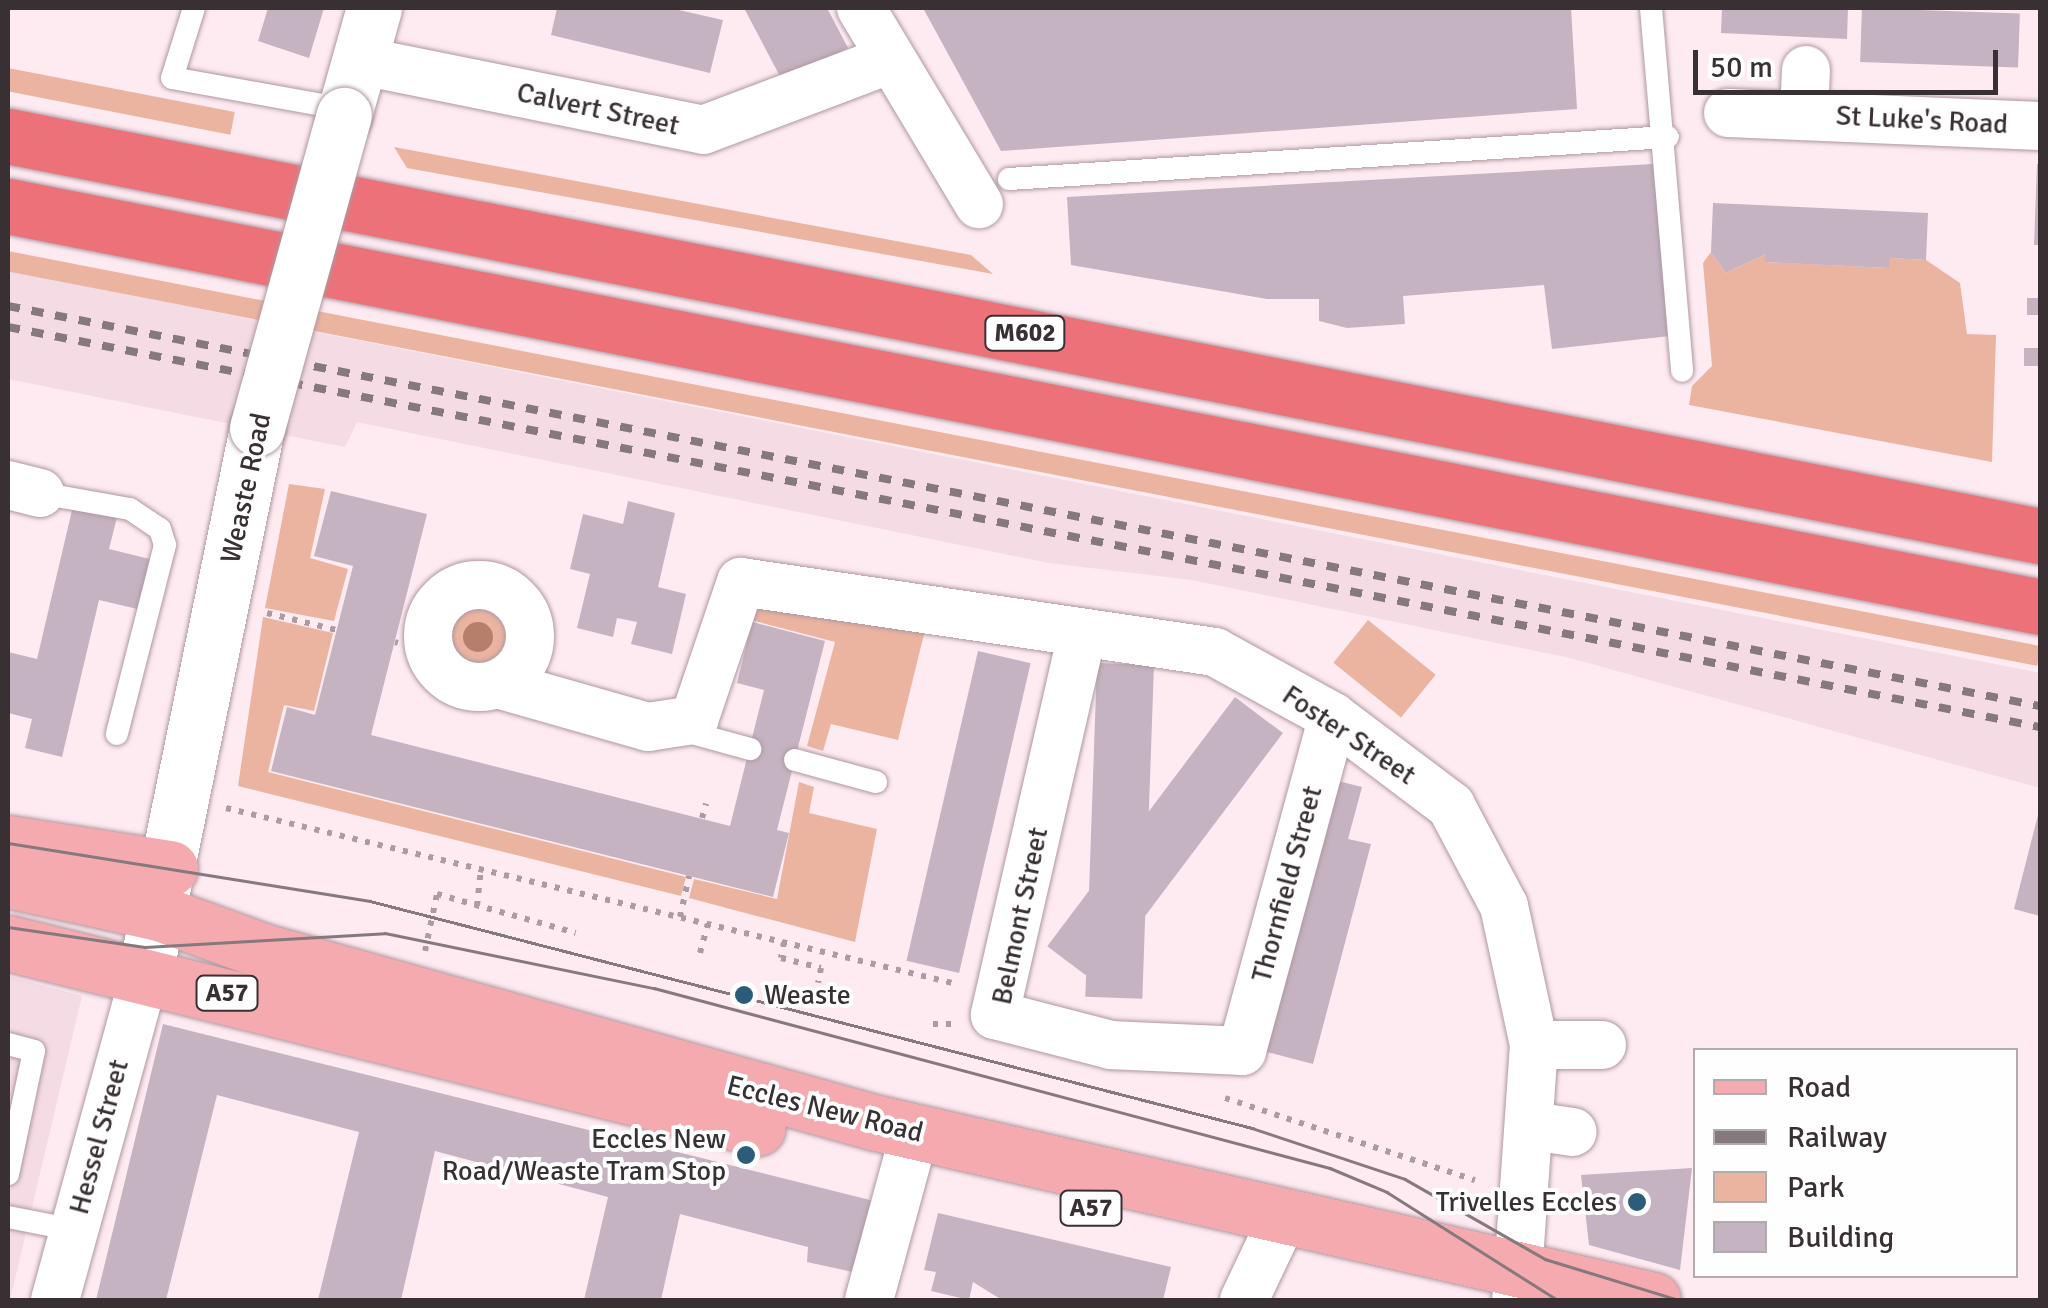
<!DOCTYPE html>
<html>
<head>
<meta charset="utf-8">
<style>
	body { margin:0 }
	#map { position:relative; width:2048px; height:1308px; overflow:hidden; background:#feeaf1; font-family:Signika,sans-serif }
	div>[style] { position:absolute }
	.built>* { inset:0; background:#f4dbe4 }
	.green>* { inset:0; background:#ebb4a1; transform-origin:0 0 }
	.round { border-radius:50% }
	.building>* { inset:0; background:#c5b3c2; transform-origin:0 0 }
	.path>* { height:6px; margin-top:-3px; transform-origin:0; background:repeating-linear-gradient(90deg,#ac9ca1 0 5px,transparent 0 13px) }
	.roads { filter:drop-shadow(0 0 2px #af98a0) drop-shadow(0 0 2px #af98a0) }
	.service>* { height:22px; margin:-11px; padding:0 11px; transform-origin:11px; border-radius:11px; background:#fff }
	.minor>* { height:48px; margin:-24px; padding:0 24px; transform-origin:24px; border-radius:24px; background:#fff }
	.minor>.ring { margin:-24px; padding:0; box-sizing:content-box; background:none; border:48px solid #fff; border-radius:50% }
	.secondary>* { height:55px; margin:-27.5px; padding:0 27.5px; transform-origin:27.5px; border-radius:27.5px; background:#fff }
	.primary>* { height:55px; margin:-27.5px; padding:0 27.5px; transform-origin:27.5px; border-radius:27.5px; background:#f4aaaf }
	.motorway>* { height:55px; margin:-27.5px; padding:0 27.5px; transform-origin:27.5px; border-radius:27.5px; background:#ed7179 }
	.tram>* { height:2.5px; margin:-1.25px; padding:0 1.25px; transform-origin:1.25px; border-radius:1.25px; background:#86797d }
	.rail>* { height:8px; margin-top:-4px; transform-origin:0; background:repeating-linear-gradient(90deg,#86797d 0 12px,transparent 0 24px) }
	.bridges { filter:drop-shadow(0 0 2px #af98a0) drop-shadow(0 0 2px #af98a0) }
	.secondary-bridge>* { height:55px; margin:-27.5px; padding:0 27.5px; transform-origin:27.5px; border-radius:27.5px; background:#fff }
	.trees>* { width:30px; height:30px; margin:-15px; border-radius:50%; background:#b57f6c }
	.dots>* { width:28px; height:28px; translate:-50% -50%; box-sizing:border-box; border:5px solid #fefefe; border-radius:50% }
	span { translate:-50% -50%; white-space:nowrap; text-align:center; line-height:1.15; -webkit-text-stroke:8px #fefefe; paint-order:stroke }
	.shield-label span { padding:2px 8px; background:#fefefe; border:2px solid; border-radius:8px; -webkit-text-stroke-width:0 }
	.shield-label { font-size:25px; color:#393033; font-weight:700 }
	.street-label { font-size:28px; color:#393033 }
	.poi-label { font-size:28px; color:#393033 }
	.left { translate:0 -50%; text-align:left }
	.right { translate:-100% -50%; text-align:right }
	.frame { position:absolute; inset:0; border:10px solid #393033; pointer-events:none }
	.legend { position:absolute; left:1693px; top:1048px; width:325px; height:230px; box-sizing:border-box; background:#fefefe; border:2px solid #afacad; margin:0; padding:12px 18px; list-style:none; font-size:30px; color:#393033 }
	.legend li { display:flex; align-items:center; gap:20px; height:50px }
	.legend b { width:50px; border:2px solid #afacad }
	.scale { position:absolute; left:1693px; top:50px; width:305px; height:45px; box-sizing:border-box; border:5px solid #393033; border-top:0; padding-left:12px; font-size:30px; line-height:35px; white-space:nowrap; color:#393033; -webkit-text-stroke:8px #fefefe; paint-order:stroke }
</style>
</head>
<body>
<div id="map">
	<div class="built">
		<div style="clip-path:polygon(8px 271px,2040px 673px,2040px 788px,1570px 658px,1192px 580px,1049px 563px,357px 422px,345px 447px,8px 379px)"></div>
		<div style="clip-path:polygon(8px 976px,82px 996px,10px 1300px,8px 1300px)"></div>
	</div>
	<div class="green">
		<div style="left:8px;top:68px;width:231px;height:23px;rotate:11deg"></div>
		<div style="clip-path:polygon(394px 147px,971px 255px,993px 274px,407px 168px)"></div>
		<div style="left:8px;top:251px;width:2071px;height:20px;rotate:11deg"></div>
		<div style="clip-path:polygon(1711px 252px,1726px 273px,1766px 254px,1766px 262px,1888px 268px,1890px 258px,1926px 260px,1960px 283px,1967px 334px,1996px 335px,1992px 462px,1689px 405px,1692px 386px,1712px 366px,1703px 263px)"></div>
		<div style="clip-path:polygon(289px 484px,325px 489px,310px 558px,348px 569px,334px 621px,265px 608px)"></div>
		<div style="clip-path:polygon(757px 595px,927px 622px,898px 740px,831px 724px,823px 751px,807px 746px,835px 642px,751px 620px)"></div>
		<div class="round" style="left:450px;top:609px;width:56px;height:56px"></div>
		<div style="clip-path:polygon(263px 617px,333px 633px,314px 711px,284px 705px,268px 772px,686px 877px,681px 896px,238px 786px)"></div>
		<div style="left:1368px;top:620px;width:87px;height:55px;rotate:39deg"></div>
		<div style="clip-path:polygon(799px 782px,814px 787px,809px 813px,877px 829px,855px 942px,689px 898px,694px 879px,777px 899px)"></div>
	</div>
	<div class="building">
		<div style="clip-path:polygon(268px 8px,324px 8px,309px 58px,258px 41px)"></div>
		<div style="clip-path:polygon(557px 8px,670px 8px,723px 20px,710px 73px,551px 35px)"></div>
		<div style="clip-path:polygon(744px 8px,827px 8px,848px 48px,783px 82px)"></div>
		<div style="clip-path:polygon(923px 8px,1571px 8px,1577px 109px,1001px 151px)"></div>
		<div style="clip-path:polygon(1722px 8px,1848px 8px,1847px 39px,1721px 33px)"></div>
		<div style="left:1862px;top:8px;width:158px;height:54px;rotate:2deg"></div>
		<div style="clip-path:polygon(1653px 164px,1670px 336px,1552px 349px,1544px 285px,1403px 296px,1405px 324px,1347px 328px,1319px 321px,1319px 299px,1267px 299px,1071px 265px,1067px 197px)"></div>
		<div style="clip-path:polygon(2037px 164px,2040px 164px,2040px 245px,2034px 245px)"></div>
		<div style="clip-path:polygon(1713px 203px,1928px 213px,1926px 260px,1890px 258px,1889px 268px,1765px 262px,1766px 254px,1726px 273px,1711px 252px)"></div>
		<div style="left:2027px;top:298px;width:13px;height:17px"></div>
		<div style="left:2024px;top:348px;width:16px;height:18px"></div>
		<div style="clip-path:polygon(331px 491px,427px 514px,371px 735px,730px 826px,764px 690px,737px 683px,752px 622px,825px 641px,777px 830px,789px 833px,773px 897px,271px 771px,287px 707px,315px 715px,353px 566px,314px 556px)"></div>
		<div style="clip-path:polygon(628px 501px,675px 513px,658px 587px,686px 594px,672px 654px,631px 644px,637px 622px,617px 618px,613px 637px,577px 628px,590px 574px,570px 569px,583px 514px,623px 524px)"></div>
		<div style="clip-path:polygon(73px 506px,117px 517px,109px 549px,158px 561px,146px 611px,99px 600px,62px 757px,25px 748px,32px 719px,8px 713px,8px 652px,37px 659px)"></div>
		<div style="left:978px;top:651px;width:54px;height:318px;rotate:13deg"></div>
		<div style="left:1097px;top:663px;width:57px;height:334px;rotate:2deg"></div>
		<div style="left:1235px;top:697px;width:60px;height:312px;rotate:37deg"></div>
		<div style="clip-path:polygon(1334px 780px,1362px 787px,1348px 839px,1371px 844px,1313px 1064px,1263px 1051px)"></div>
		<div style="clip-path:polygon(2039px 811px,2040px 811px,2040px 916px,2014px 909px)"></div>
		<div style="clip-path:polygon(163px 1024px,878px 1202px,862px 1274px,807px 1262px,808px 1247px,680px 1214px,661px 1300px,584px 1300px,608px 1197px,435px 1151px,401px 1300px,318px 1300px,359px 1132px,217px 1095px,166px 1300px,96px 1300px)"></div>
		<div style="clip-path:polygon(1692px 1168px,1680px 1270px,1589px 1245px,1581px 1175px)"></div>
		<div style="clip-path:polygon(938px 1213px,1171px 1267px,1163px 1300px,1002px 1300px,973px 1282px,969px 1300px,931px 1291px,936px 1272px,924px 1270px)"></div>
	</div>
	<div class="path">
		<div style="left:267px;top:613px;width:72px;rotate:13.7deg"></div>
		<div style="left:395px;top:642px;width:3px;rotate:18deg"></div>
		<div style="left:226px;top:808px;width:752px;rotate:13.54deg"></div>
		<div style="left:702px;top:818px;width:15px;rotate:-74deg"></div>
		<div style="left:477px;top:906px;width:37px;rotate:-84deg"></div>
		<div style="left:680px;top:917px;width:42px;rotate:-77.6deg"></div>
		<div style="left:784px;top:942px;width:16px;rotate:101deg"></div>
		<div style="left:781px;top:958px;width:41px;rotate:14deg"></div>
		<div style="left:821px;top:968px;width:15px;rotate:101deg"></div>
		<div style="left:425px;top:951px;width:58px;rotate:-78.1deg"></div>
		<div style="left:437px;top:894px;width:144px;rotate:15.7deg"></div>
		<div style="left:700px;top:953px;width:30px;rotate:-75deg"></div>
		<div style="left:933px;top:1024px;width:22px"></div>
		<div style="left:1225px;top:1098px;width:263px;rotate:18.2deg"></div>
	</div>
	<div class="roads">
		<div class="service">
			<div style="left:194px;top:8px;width:73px;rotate:107.4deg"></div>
			<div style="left:172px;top:78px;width:176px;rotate:10.2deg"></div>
			<div style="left:1651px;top:8px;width:364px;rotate:85.1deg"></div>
			<div style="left:1009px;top:179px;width:660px;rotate:-3.65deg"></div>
			<div style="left:40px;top:493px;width:91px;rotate:10.1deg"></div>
			<div style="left:130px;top:509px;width:36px;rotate:34deg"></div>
			<div style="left:160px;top:529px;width:17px;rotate:73deg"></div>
			<div style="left:165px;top:545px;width:195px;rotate:104.3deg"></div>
			<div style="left:681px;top:730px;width:72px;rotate:15.4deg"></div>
			<div style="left:795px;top:760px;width:84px;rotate:15.2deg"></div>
			<div style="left:8px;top:1044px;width:27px;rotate:15deg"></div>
			<div style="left:34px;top:1051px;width:126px;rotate:101.9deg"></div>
			<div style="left:8px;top:1217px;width:67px;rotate:11.1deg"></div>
		</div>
		<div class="minor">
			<div style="left:861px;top:8px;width:229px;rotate:59deg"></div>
			<div style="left:357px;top:60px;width:353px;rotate:11.4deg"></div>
			<div style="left:703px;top:130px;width:198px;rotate:-20.7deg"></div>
			<div style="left:1728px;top:113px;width:312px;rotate:2.4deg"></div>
			<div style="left:1804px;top:115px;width:45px;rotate:-87.5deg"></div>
			<div style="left:8px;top:485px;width:33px;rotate:14deg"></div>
			<div class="ring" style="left:428px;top:585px;width:54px;height:54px"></div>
			<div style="left:1082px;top:634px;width:391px;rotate:102.9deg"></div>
			<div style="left:995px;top:1015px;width:120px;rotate:14.5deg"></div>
			<div style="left:1111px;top:1045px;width:131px;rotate:2.6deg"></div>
			<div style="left:1242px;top:1051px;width:346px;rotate:-74.8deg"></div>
			<div style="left:497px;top:684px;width:157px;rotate:15.9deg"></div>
			<div style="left:648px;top:727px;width:47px;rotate:-8.7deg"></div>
			<div style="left:694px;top:720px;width:146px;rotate:-71.2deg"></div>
			<div style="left:741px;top:582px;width:479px;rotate:8.4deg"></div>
			<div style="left:1215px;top:652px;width:135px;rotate:28.8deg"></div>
			<div style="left:1333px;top:717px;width:148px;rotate:37deg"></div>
			<div style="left:1451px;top:806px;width:113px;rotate:62.1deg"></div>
			<div style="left:1504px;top:906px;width:142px;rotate:77.8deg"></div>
			<div style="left:1534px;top:1045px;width:256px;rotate:94deg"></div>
			<div style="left:1534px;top:1045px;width:68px"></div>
			<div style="left:1531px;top:1126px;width:42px;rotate:8.1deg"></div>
			<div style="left:55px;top:1300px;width:338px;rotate:-74.6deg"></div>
			<div style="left:869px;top:1300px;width:174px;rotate:-74.7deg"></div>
			<div style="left:1244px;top:1300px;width:89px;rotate:-64.6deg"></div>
		</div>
		<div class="secondary">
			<div style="left:344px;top:115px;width:111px;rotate:-74.3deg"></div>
			<div style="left:145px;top:974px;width:557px;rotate:-78.41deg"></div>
		</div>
		<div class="primary">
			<div style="left:8px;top:843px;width:164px;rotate:8.8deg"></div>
			<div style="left:8px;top:880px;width:155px;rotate:12.3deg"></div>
			<div style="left:159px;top:913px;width:114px;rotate:20deg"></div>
			<div style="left:266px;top:952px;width:634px;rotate:15.64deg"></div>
			<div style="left:877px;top:1123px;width:796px;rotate:12.85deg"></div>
			<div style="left:8px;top:943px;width:772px;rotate:13.87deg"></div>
		</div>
		<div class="motorway">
			<div style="left:8px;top:136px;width:2071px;rotate:11.14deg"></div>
			<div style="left:8px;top:206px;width:2071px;rotate:11.16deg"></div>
		</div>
	</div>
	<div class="tram">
		<div style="left:8px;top:843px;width:367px;rotate:9.1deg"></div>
		<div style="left:370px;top:901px;width:911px;rotate:14.43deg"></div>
		<div style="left:1252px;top:1128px;width:161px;rotate:18.4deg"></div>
		<div style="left:1405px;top:1179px;width:161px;rotate:29.7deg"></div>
		<div style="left:1545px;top:1259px;width:140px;rotate:17deg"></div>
		<div style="left:8px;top:927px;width:138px;rotate:8.3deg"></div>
		<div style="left:145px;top:947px;width:240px;rotate:-3.3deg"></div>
		<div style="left:385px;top:933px;width:275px;rotate:11.6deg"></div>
		<div style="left:654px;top:988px;width:700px;rotate:14.91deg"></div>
		<div style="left:1330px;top:1168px;width:62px;rotate:22.8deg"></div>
		<div style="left:1387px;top:1192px;width:202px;rotate:32.3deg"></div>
	</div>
	<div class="rail">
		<div style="left:8px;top:306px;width:2071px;rotate:11.14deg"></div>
		<div style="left:8px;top:327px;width:2071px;rotate:11.14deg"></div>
	</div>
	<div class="bridges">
		<div class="secondary-bridge">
			<div style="left:257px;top:428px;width:325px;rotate:-74.5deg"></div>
		</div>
	</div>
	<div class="trees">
		<div style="left:478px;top:637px"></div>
	</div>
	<div class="dots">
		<div style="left:744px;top:995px;background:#2d5c7b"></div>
		<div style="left:746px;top:1155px;background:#2d5c7b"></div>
		<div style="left:1637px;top:1202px;background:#2d5c7b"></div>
	</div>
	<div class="shield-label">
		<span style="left:1025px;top:333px">M602</span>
		<span style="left:227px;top:993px">A57</span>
		<span style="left:1091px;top:1208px">A57</span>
	</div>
	<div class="street-label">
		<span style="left:598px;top:109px;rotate:12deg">Calvert Street</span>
		<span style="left:1922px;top:120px;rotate:3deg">St Luke's Road</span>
		<span style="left:246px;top:488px;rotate:-78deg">Weaste Road</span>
		<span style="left:1349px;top:735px;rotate:34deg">Foster Street</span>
		<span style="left:1287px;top:884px;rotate:-75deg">Thornfield Street</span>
		<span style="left:1020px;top:916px;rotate:-78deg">Belmont Street</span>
		<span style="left:825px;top:1109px;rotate:14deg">Eccles New Road</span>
		<span style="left:99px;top:1137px;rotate:-75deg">Hessel Street</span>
	</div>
	<div class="poi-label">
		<span class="left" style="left:764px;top:995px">Weaste</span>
		<span class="right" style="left:726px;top:1155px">Eccles New<br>Road/Weaste Tram Stop</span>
		<span class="right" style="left:1617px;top:1202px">Trivelles Eccles</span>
	</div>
	<div class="frame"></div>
	<ul class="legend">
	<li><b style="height:12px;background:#f4aaaf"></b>Road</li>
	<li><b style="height:12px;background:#86797d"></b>Railway</li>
	<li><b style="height:28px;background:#ebb4a1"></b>Park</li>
	<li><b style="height:28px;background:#c5b3c2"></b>Building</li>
	</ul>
	<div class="scale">50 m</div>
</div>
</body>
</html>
